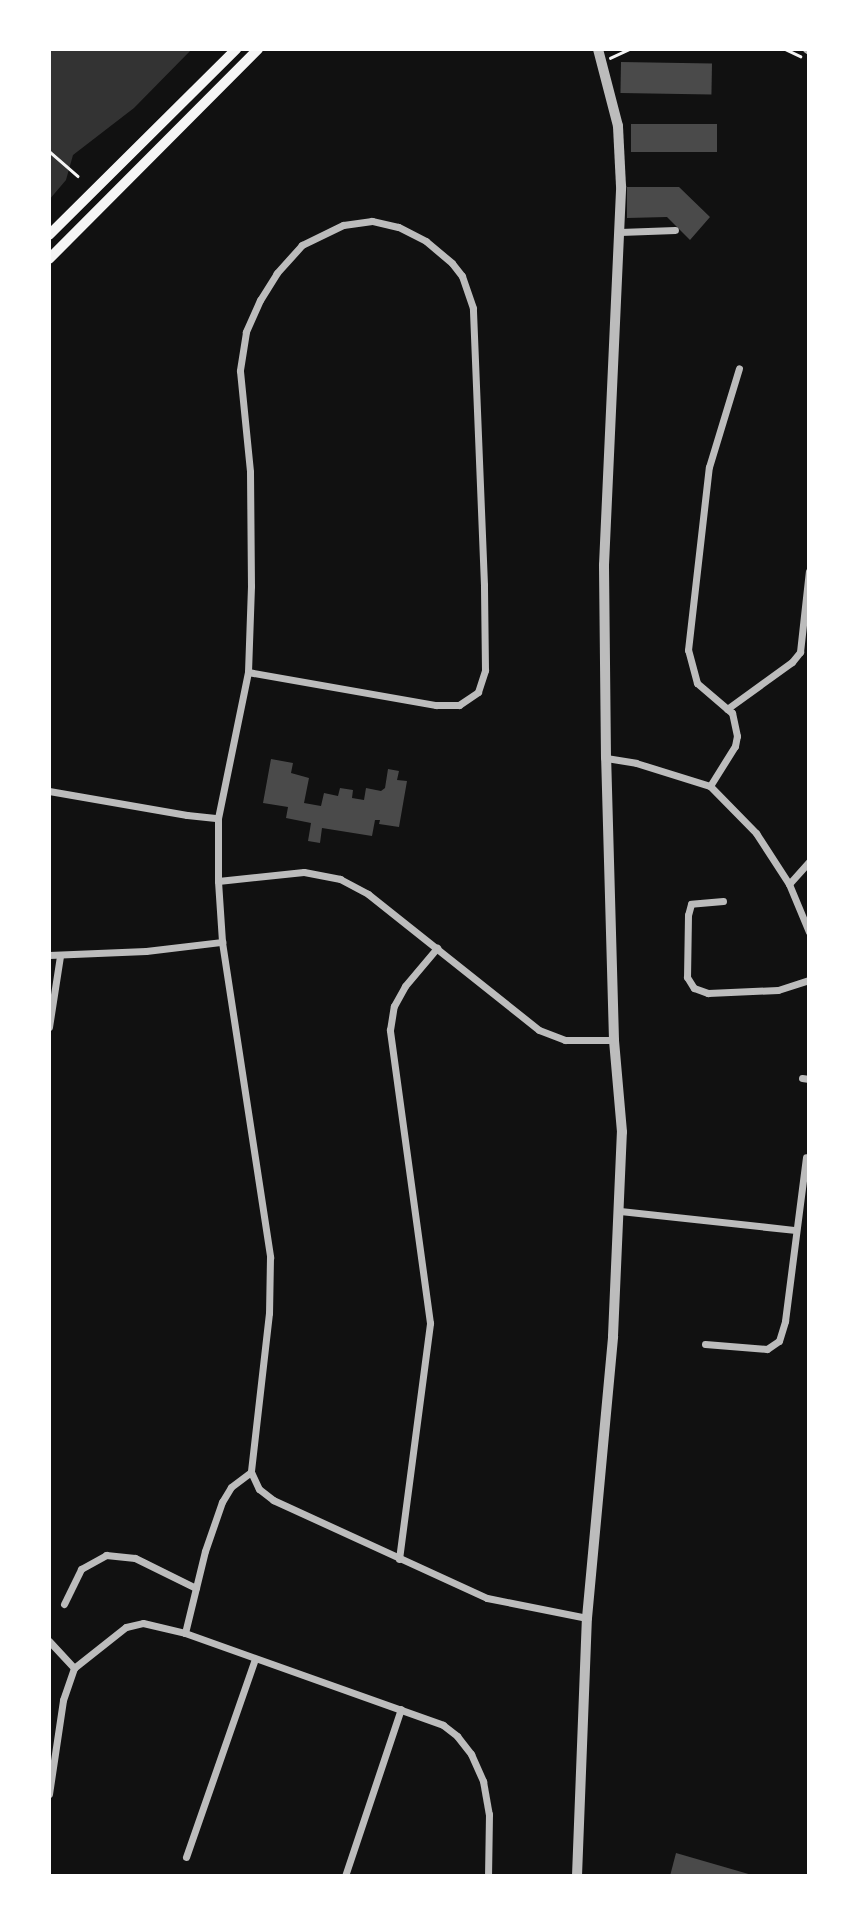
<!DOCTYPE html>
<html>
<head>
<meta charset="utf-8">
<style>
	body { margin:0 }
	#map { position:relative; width:858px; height:1925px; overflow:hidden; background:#111; font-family:"Source Serif 4",serif }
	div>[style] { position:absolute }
	.water>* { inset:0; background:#333 }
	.building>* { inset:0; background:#4a4a4a; transform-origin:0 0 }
	.path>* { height:2.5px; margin:-1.25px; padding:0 1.25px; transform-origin:1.25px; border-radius:1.25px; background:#f5f5f5 }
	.minor>* { height:7px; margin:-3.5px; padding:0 3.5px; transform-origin:3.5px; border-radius:3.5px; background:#bcbcbc }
	.tertiary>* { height:10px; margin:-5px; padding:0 5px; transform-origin:5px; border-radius:5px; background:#bcbcbc }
	.secondary>* { height:10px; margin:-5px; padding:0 5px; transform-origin:5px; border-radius:5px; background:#f5f5f5 }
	span { translate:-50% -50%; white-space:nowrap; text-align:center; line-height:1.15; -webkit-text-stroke:7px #fff; paint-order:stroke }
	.frame { position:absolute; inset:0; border:51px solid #fff; pointer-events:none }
</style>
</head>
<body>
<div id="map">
	<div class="water">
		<div style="clip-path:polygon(49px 49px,192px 49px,134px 108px,73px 155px,66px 180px,49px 200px)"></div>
	</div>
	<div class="building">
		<div style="left:621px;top:62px;width:91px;height:31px;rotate:1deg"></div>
		<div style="left:631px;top:124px;width:86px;height:28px"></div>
		<div style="clip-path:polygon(627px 187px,679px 187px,710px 217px,690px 240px,667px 217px,627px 218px)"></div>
		<div style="clip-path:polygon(271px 759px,293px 763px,291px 773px,309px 778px,304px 803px,321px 806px,324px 793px,338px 796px,340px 788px,353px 790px,352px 798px,364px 800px,366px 788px,381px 791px,385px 788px,388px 769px,399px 771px,397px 780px,407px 781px,399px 827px,379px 824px,380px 820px,375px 820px,372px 836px,322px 828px,320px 843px,308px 841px,311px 823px,286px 818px,288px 807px,263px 803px)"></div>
		<div style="clip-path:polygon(676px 1853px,752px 1875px,751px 1876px,670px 1876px)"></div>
	</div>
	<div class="path">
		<div style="left:785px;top:49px;width:17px;rotate:25deg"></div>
		<div style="left:610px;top:58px;width:21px;rotate:-25deg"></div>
		<div style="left:49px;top:151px;width:38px;rotate:41deg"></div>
	</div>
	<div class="minor">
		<div style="left:806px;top:49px;width:4px;rotate:34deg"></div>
		<div style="left:620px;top:232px;width:55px;rotate:-2.1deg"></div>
		<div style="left:248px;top:672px;width:191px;rotate:10deg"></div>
		<div style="left:436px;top:705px;width:23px"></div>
		<div style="left:459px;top:705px;width:23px;rotate:-34deg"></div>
		<div style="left:478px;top:692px;width:23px;rotate:-72deg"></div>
		<div style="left:485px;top:670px;width:85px;rotate:-90.7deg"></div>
		<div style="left:484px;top:585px;width:277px;rotate:-92.3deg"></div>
		<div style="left:473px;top:308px;width:34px;rotate:-109deg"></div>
		<div style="left:462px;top:276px;width:16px;rotate:-128deg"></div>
		<div style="left:452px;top:263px;width:34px;rotate:-140deg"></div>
		<div style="left:426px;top:241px;width:31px;rotate:-153deg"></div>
		<div style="left:398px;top:227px;width:27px;rotate:-167deg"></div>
		<div style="left:372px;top:221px;width:29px;rotate:172deg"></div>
		<div style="left:343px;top:225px;width:46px;rotate:154deg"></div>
		<div style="left:302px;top:245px;width:38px;rotate:132deg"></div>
		<div style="left:277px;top:273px;width:32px;rotate:122deg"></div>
		<div style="left:260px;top:300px;width:35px;rotate:114deg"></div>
		<div style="left:246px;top:332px;width:39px;rotate:99deg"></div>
		<div style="left:240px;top:371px;width:101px;rotate:84.3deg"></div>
		<div style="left:250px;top:472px;width:114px;rotate:89.5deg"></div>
		<div style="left:251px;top:586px;width:86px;rotate:92deg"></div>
		<div style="left:248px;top:672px;width:149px;rotate:101.6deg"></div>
		<div style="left:218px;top:818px;width:63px;rotate:90deg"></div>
		<div style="left:218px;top:881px;width:61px;rotate:86.2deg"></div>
		<div style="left:222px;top:942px;width:319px;rotate:81.3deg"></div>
		<div style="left:270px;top:1257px;width:56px;rotate:91deg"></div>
		<div style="left:269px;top:1313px;width:160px;rotate:96.5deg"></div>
		<div style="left:251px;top:1472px;width:19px;rotate:65deg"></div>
		<div style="left:259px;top:1489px;width:18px;rotate:38deg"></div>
		<div style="left:273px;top:1500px;width:235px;rotate:24.6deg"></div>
		<div style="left:487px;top:1598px;width:102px;rotate:11.3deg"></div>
		<div style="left:727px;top:709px;width:80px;rotate:-35.9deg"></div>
		<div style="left:792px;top:662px;width:13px;rotate:-51deg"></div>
		<div style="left:800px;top:652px;width:81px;rotate:-83.7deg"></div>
		<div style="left:606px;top:758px;width:30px;rotate:9deg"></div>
		<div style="left:636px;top:763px;width:77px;rotate:17.3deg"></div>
		<div style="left:710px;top:786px;width:66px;rotate:45.6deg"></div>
		<div style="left:756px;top:833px;width:61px;rotate:57.1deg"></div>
		<div style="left:789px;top:884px;width:52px;rotate:67.4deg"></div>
		<div style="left:710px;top:786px;width:47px;rotate:-58deg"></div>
		<div style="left:735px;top:746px;width:10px;rotate:-79deg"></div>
		<div style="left:737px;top:736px;width:24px;rotate:-102deg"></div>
		<div style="left:732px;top:713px;width:46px;rotate:-139.4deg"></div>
		<div style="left:697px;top:683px;width:34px;rotate:-105deg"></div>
		<div style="left:688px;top:650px;width:184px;rotate:-83.5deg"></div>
		<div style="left:709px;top:467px;width:103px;rotate:-73.1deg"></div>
		<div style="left:49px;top:791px;width:140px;rotate:9.9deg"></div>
		<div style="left:187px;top:815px;width:31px;rotate:6deg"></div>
		<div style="left:218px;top:881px;width:86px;rotate:-6deg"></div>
		<div style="left:304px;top:872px;width:37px;rotate:11deg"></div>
		<div style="left:340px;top:879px;width:32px;rotate:28deg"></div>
		<div style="left:368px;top:894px;width:218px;rotate:38.5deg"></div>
		<div style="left:539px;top:1030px;width:28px;rotate:21deg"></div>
		<div style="left:565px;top:1040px;width:49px"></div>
		<div style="left:789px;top:884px;width:30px;rotate:-48deg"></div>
		<div style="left:723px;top:901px;width:32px;rotate:175deg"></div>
		<div style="left:691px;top:904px;width:11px;rotate:105deg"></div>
		<div style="left:688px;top:915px;width:62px;rotate:90.9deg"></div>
		<div style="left:687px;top:977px;width:13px;rotate:58deg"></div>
		<div style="left:694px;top:988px;width:15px;rotate:20deg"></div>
		<div style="left:708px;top:993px;width:70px;rotate:-2.5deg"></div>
		<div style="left:778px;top:990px;width:33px;rotate:-18deg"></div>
		<div style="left:49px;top:955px;width:97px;rotate:-2.4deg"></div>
		<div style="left:146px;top:951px;width:77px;rotate:-6.8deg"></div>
		<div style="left:49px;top:1027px;width:72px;rotate:-81.2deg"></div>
		<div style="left:802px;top:1078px;width:7px;rotate:8deg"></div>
		<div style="left:620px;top:1211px;width:177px;rotate:6.2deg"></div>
		<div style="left:705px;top:1344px;width:62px;rotate:4.6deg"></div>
		<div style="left:767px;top:1349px;width:14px;rotate:-34deg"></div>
		<div style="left:779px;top:1341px;width:21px;rotate:-73deg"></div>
		<div style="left:785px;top:1321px;width:165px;rotate:-82.7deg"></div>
		<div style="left:399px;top:1559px;width:238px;rotate:-82.5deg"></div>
		<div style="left:430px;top:1323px;width:296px;rotate:-97.8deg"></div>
		<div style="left:390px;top:1030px;width:24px;rotate:-81deg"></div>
		<div style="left:394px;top:1006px;width:23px;rotate:-61deg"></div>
		<div style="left:405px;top:986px;width:50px;rotate:-49.9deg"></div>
		<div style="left:64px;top:1604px;width:39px;rotate:-64deg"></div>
		<div style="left:81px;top:1569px;width:29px;rotate:-29deg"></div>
		<div style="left:106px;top:1555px;width:29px;rotate:6deg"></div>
		<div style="left:135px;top:1558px;width:68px;rotate:26.2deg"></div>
		<div style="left:185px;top:1633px;width:84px;rotate:-76.3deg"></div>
		<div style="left:205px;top:1551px;width:52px;rotate:-70.9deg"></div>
		<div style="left:222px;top:1502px;width:17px;rotate:-59deg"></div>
		<div style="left:231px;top:1487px;width:25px;rotate:-37deg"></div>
		<div style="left:49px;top:1641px;width:37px;rotate:47deg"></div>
		<div style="left:49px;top:1794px;width:95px;rotate:-81.5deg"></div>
		<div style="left:63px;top:1700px;width:34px;rotate:-71deg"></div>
		<div style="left:74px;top:1668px;width:66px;rotate:-38.3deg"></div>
		<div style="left:126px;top:1627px;width:17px;rotate:-13deg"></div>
		<div style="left:143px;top:1623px;width:43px;rotate:13.4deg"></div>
		<div style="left:185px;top:1633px;width:274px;rotate:19.6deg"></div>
		<div style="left:443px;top:1725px;width:18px;rotate:38deg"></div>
		<div style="left:457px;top:1736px;width:23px;rotate:52deg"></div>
		<div style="left:471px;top:1754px;width:30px;rotate:66deg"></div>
		<div style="left:483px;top:1781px;width:34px;rotate:80deg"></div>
		<div style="left:489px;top:1814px;width:62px;rotate:90.9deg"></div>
		<div style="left:186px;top:1857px;width:210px;rotate:-70.8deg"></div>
		<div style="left:345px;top:1876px;width:176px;rotate:-71.5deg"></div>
	</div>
	<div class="tertiary">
		<div style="left:577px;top:1876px;width:258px;rotate:-87.8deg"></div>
		<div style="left:587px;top:1618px;width:283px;rotate:-84.7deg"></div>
		<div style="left:613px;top:1336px;width:204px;rotate:-87.5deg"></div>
		<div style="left:622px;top:1132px;width:92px;rotate:-95deg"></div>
		<div style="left:614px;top:1040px;width:282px;rotate:-91.6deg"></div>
		<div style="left:606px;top:758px;width:193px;rotate:-90.6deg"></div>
		<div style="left:604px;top:565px;width:379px;rotate:-87.4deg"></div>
		<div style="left:621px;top:186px;width:60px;rotate:-92.9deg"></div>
		<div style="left:618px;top:126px;width:80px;rotate:-104.6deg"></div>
	</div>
	<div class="secondary">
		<div style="left:49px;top:235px;width:264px;rotate:-44.8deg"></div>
		<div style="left:49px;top:259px;width:296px;rotate:-45.1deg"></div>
	</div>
	<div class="frame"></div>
</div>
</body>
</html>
